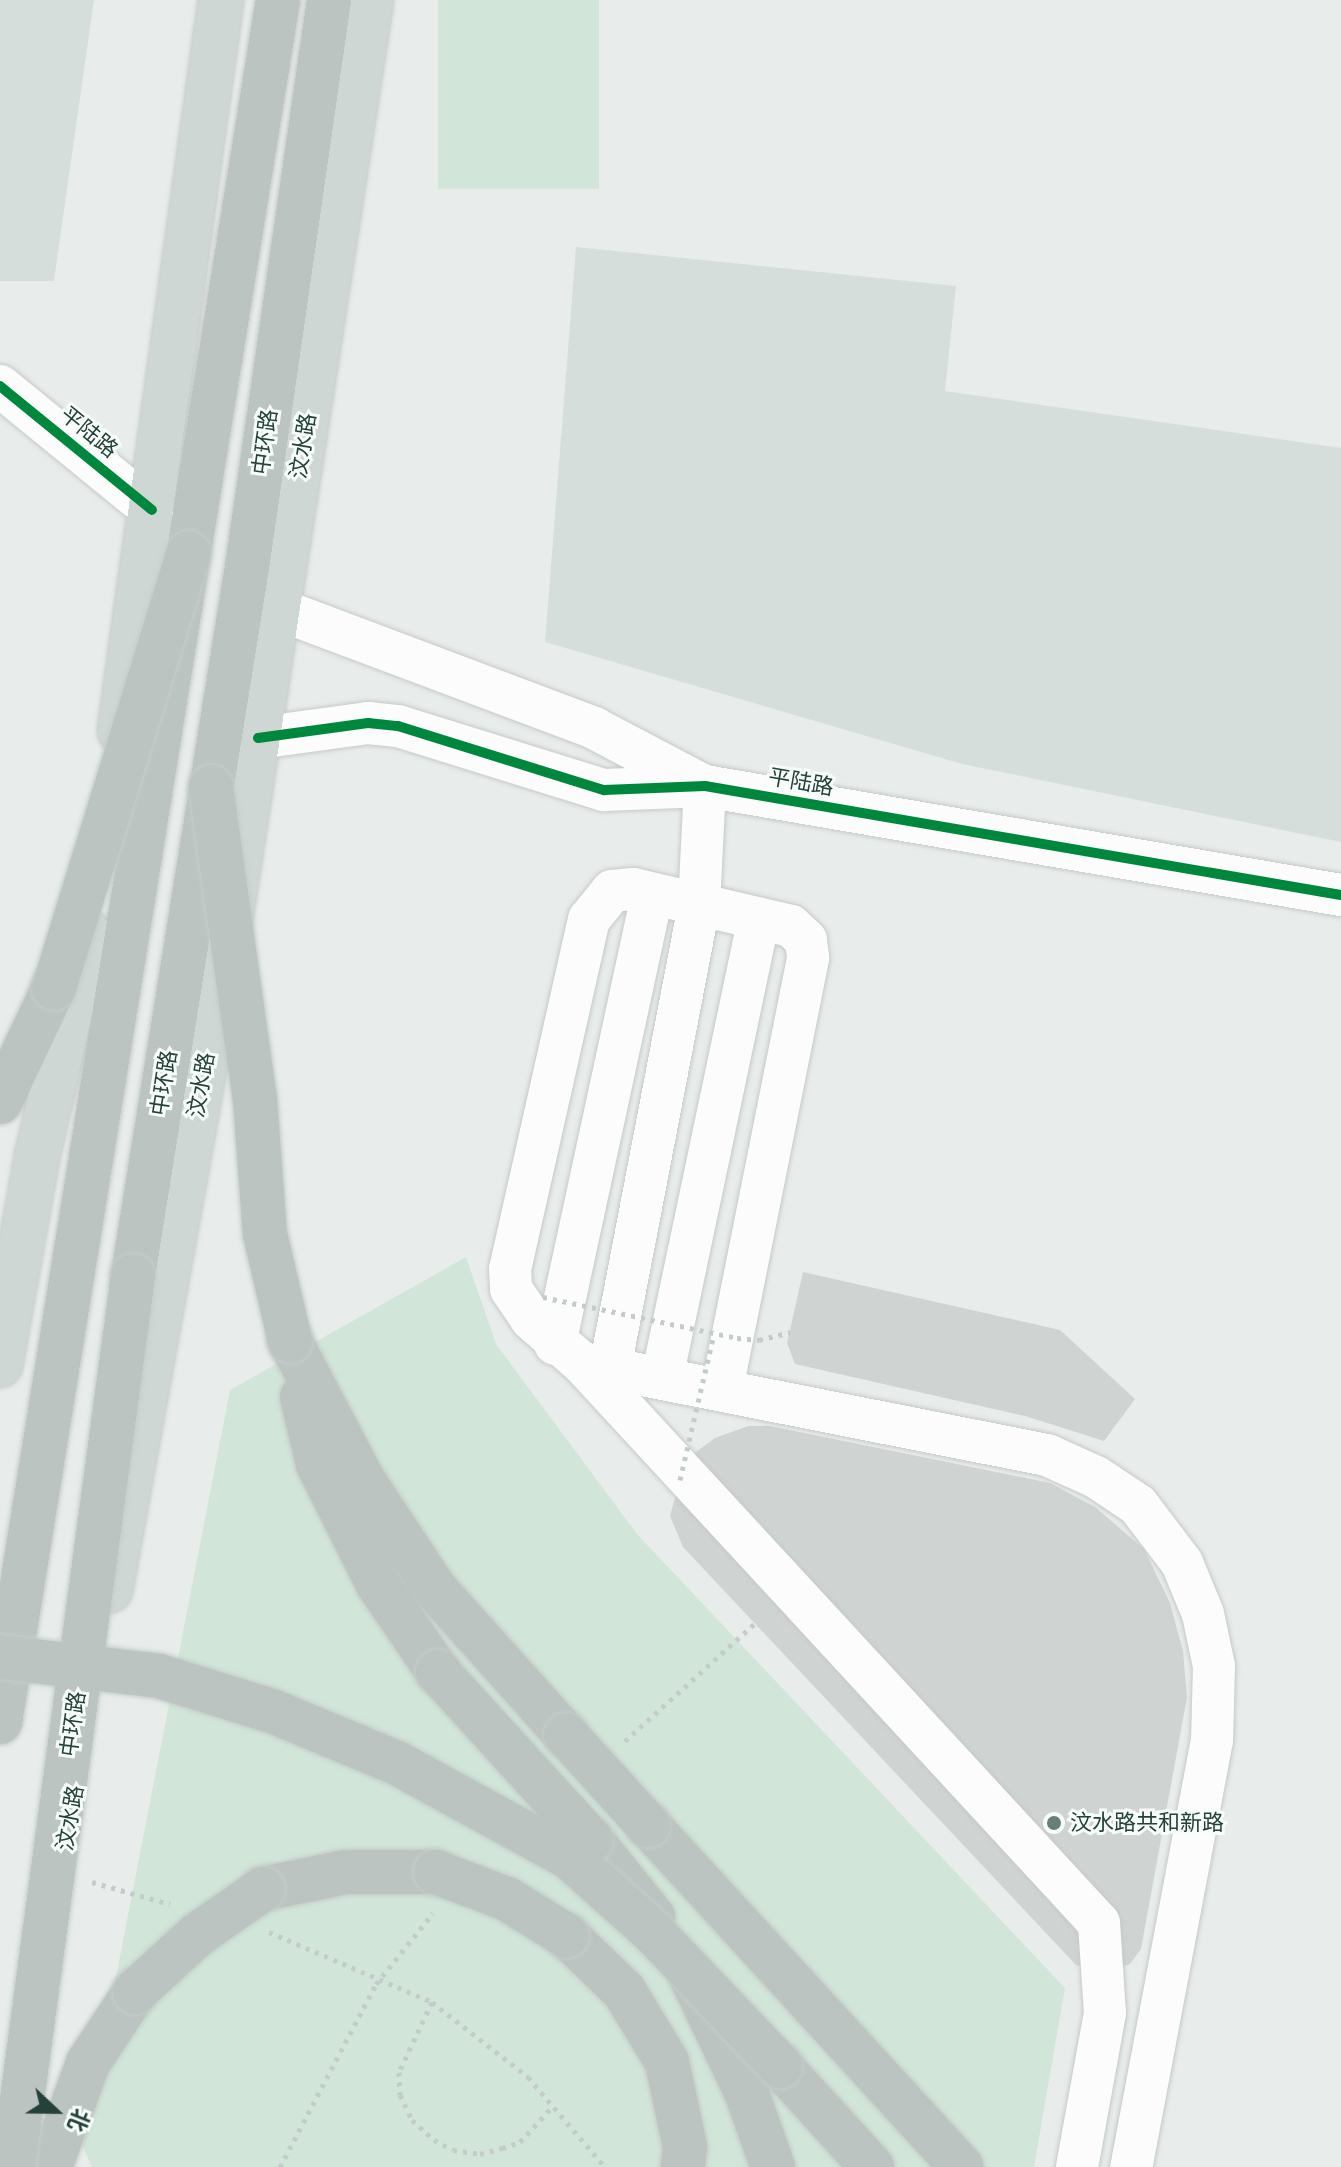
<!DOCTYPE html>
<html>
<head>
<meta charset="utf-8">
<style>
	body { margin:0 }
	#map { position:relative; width:1341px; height:2167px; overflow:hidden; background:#e8edeb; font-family:Roboto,"Noto Sans SC",sans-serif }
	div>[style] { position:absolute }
	.built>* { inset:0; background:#d6dedb }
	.green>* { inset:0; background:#d1e6d8; transform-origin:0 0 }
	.building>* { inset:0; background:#cfd4d2 }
	.path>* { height:5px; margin-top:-2.5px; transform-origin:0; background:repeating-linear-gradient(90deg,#c3ccca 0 4px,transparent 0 10px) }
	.roads { filter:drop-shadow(0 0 2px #c5cac8) drop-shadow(0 0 2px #c5cac8) }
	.minor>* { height:42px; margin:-21px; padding:0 21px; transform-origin:21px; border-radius:21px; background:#fcfcfc }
	.major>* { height:44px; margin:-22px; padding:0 22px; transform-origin:22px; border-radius:22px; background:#cfd7d5 }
	.highway>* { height:44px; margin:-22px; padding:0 22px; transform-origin:22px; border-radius:22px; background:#bcc4c2 }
	.path-bridge>* { height:5px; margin-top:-2.5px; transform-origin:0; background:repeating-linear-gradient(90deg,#c3ccca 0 4px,transparent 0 10px) }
	.bridges { filter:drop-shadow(0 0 2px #c3ccc9) drop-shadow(0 0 2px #c3ccc9) }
	.highway-bridge>* { height:44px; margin:-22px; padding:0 22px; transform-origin:22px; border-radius:22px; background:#bcc4c2 }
	.cycleway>* { height:10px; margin:-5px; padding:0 5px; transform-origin:5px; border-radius:5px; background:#00873e }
	.dots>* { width:22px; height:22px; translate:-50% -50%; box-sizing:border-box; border:4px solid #f7fbf9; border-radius:50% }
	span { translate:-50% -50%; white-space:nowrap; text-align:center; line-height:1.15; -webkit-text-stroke:6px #f7fbf9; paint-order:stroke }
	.street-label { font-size:22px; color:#24423a }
	.poi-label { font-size:22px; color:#24423a }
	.left { translate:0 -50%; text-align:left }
	.north { position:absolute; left:16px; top:2071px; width:80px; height:80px; -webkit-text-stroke:6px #f7fbf9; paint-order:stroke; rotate:112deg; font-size:22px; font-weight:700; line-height:32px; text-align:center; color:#24423a }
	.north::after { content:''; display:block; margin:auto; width:28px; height:36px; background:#24423a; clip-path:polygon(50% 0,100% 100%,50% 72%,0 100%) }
</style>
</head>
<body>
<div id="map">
	<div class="built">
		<div style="clip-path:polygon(0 0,94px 0,54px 281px,0 281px)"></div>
		<div style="clip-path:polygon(576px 247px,956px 286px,945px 391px,1341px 448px,1341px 842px,962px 764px,545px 642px)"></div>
	</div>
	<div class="green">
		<div style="left:438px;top:0;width:161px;height:189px"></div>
		<div style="clip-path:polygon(466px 1257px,496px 1344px,637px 1534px,1065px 1988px,1034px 2167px,92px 2167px,83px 2147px,230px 1390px)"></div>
	</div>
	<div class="building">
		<div style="clip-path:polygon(803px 1272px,1060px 1330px,1135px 1399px,1104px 1441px,1025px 1416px,795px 1364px,787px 1343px)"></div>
		<div style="clip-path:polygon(748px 1426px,770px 1426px,1050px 1483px,1095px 1507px,1144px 1549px,1170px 1603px,1183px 1651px,1187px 1697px,1141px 1949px,1130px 1964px,1106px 1973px,1076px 1965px,683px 1547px,670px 1516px,680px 1480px,696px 1452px,715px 1438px)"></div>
	</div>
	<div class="path">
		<div style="left:92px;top:1882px;width:81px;rotate:15.8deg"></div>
		<div style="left:269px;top:1932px;width:177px;rotate:23.2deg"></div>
		<div style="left:432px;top:2002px;width:122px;rotate:38deg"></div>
		<div style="left:528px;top:2077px;width:118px;rotate:49.5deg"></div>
		<div style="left:432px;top:2002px;width:77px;rotate:115.2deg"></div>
		<div style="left:399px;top:2072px;width:23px;rotate:88deg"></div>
		<div style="left:400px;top:2095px;width:28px;rotate:64deg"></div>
		<div style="left:412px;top:2120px;width:30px;rotate:42deg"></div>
		<div style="left:434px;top:2140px;width:21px;rotate:28deg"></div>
		<div style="left:453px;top:2150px;width:27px;rotate:8deg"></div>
		<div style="left:480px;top:2154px;width:23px;rotate:-15deg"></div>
		<div style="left:502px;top:2148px;width:19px;rotate:-18deg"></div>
		<div style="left:520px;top:2142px;width:49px;rotate:-47.5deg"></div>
	</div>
	<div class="roads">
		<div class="minor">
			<div style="left:0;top:386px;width:196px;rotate:39.2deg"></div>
			<div style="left:278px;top:609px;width:338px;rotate:20.6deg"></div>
			<div style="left:594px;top:728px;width:124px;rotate:27.8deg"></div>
			<div style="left:258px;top:738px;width:111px;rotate:-7.8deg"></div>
			<div style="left:368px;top:723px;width:30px;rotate:6deg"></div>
			<div style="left:398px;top:726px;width:216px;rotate:17.3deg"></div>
			<div style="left:604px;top:790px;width:101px;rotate:-2.3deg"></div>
			<div style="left:705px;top:786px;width:645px;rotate:9.73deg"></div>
			<div style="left:555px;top:1344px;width:460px;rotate:-77.8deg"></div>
			<div style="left:582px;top:1363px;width:474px;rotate:11.2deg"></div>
			<div style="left:1047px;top:1455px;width:54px;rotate:24.2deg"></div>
			<div style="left:1096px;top:1477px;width:50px;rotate:33.7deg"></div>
			<div style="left:1138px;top:1505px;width:73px;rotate:52.8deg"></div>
			<div style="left:1182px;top:1563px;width:55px;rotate:67.6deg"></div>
			<div style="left:1203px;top:1614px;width:53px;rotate:78.1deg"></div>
			<div style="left:1214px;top:1666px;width:74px;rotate:91.5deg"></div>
			<div style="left:1212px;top:1740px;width:435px;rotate:100.7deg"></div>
			<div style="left:610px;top:1368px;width:471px;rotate:-79.1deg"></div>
			<div style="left:699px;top:905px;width:119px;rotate:-87.1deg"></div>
			<div style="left:662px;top:1378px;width:469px;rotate:-78.1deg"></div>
			<div style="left:722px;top:1389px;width:440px;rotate:-78.7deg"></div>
			<div style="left:808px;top:957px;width:17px;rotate:-97deg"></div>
			<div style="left:806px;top:940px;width:21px;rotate:-137deg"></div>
			<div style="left:791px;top:926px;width:162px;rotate:-166.8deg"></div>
			<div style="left:633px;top:889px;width:21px;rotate:175deg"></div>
			<div style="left:612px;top:891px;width:36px;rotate:129deg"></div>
			<div style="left:589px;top:919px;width:359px;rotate:102.7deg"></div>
			<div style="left:510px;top:1269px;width:20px;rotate:87deg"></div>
			<div style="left:511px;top:1289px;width:36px;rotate:56deg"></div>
			<div style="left:531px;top:1319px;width:67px;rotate:40.8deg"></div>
			<div style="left:582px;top:1363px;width:762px;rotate:47.29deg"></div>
			<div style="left:1099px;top:1923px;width:90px;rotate:86.2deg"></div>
			<div style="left:1105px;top:2013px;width:157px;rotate:100.3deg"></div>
		</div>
		<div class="major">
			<div style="left:120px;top:731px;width:738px;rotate:-82.13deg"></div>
			<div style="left:0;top:1365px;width:211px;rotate:-79.9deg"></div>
			<div style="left:37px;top:1157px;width:230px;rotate:-77.2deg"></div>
			<div style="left:110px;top:1590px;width:642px;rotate:-79.77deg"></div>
			<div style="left:224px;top:958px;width:969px;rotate:-81.28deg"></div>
		</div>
		<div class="highway">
			<div style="left:0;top:1102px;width:126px;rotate:-64.7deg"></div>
			<div style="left:133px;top:1276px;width:724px;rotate:-80.86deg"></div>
			<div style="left:248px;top:561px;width:567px;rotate:-81.78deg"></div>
			<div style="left:290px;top:1341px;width:157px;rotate:62.3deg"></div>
			<div style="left:363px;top:1480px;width:131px;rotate:56.6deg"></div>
			<div style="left:435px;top:1589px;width:196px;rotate:48.1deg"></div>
			<div style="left:302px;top:1397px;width:69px;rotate:76.6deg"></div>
			<div style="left:318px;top:1464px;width:134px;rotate:63.4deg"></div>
			<div style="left:378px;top:1584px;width:107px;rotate:55.7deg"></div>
			<div style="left:0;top:1722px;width:1744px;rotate:-80.83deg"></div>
			<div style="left:648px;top:1825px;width:464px;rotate:47.5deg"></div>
			<div style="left:591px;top:1840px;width:99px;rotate:51.2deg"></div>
			<div style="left:263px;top:1889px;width:85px;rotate:-11.6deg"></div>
			<div style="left:346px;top:1872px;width:90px"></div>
			<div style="left:567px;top:1936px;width:79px;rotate:44deg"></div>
			<div style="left:624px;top:1991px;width:83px;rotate:58.8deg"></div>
			<div style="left:667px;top:2062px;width:87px;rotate:78deg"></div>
			<div style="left:685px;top:2147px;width:20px;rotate:96deg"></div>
			<div style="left:692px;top:1978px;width:128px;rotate:64.6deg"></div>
			<div style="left:747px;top:2094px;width:77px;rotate:70.4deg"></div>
			<div style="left:780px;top:2066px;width:137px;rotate:47.7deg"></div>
			<div style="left:50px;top:2167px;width:111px;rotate:-69.9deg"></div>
			<div style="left:88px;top:2063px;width:85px;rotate:-56.5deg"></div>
		</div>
	</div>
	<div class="path-bridge">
		<div style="left:543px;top:1297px;width:198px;rotate:11.9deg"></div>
		<div style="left:737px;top:1338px;width:22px;rotate:5deg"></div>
		<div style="left:759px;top:1340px;width:32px;rotate:-14deg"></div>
		<div style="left:680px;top:1480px;width:150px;rotate:-76.9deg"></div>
		<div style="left:625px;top:1741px;width:176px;rotate:-42.2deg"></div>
		<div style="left:280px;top:2167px;width:207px;rotate:-62.3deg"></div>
		<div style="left:376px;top:1984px;width:91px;rotate:-51.2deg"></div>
	</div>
	<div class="bridges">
		<div class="highway-bridge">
			<div style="left:211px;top:787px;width:315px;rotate:82deg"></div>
			<div style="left:255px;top:1099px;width:135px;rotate:85.8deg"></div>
			<div style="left:265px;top:1234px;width:110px;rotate:76.8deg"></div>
			<div style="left:54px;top:988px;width:455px;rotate:-72.8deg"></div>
			<div style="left:0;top:1657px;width:160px;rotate:6.8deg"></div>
			<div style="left:159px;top:1676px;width:118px;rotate:17.2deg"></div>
			<div style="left:272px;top:1711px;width:135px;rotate:22.6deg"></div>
			<div style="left:397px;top:1763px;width:196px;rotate:28.7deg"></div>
			<div style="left:569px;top:1857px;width:113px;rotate:41.8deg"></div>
			<div style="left:653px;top:1932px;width:185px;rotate:46.5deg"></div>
			<div style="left:438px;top:1672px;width:227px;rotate:47.7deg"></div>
			<div style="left:566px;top:1735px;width:122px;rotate:47.7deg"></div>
			<div style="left:436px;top:1872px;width:76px;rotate:20.8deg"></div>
			<div style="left:507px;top:1899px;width:70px;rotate:31.7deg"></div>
			<div style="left:135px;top:1992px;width:84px;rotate:-42.6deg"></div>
			<div style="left:197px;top:1935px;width:80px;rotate:-34.9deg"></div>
			<div style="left:13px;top:2167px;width:899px;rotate:-82.33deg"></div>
		</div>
	</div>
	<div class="cycleway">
		<div style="left:0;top:386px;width:196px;rotate:39.2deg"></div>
		<div style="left:258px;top:738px;width:111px;rotate:-7.8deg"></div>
		<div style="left:368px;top:723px;width:30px;rotate:6deg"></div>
		<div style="left:398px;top:726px;width:216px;rotate:17.3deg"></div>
		<div style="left:604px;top:790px;width:101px;rotate:-2.3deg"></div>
		<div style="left:705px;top:786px;width:645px;rotate:9.73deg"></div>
	</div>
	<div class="dots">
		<div style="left:1054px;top:1823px;background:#697e78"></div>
	</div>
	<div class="street-label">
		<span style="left:89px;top:432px;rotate:39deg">平陆路</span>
		<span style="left:265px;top:442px;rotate:-82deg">中环路</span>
		<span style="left:303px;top:446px;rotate:-81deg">汶水路</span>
		<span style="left:801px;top:782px;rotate:10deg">平陆路</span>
		<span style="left:164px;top:1083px;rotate:-81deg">中环路</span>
		<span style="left:201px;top:1085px;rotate:-80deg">汶水路</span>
		<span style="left:73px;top:1724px;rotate:-82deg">中环路</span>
		<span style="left:70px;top:1818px;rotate:-80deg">汶水路</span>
	</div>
	<div class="poi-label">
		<span class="left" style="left:1070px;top:1823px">汶水路共和新路</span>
	</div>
	<div class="north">北</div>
</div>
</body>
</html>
